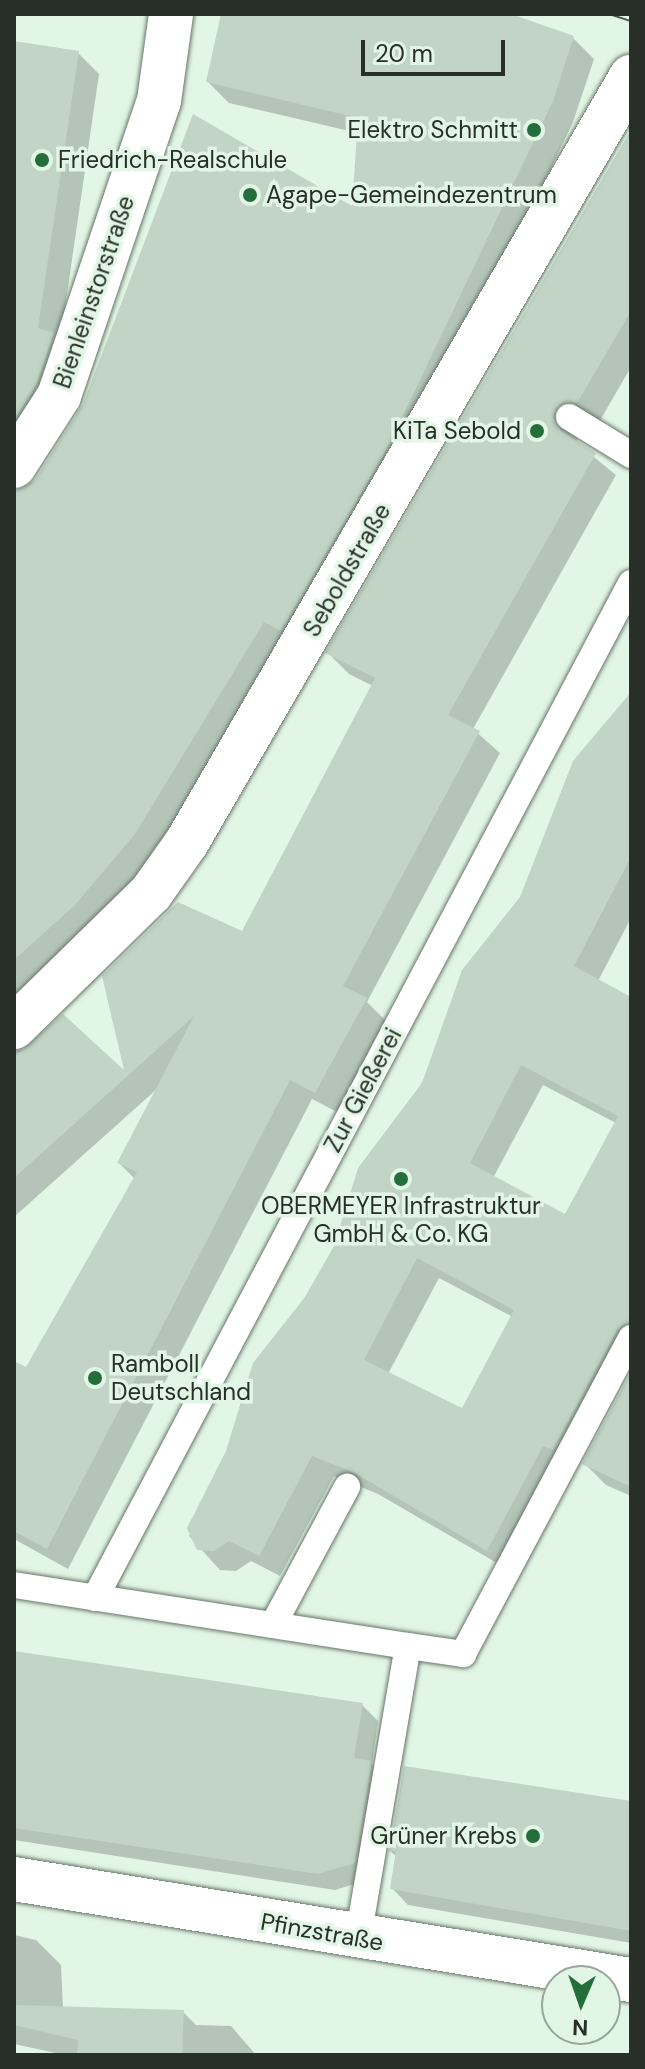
<!DOCTYPE html>
<html>
<head>
<meta charset="utf-8">
<style>
	body { margin:0 }
	#map { position:relative; width:645px; height:2069px; overflow:hidden; background:#e2f6e6; font-family:"DM Sans",sans-serif }
	div>[style] { position:absolute }
	.shadow>* { inset:0; background:#0003 }
	.building>* { inset:0; background:#c2d4c5 }
	.roads { filter:drop-shadow(0 0 2px #667668) drop-shadow(0 0 2px #667668) }
	.service>* { height:26px; margin:-13px; padding:0 13px; transform-origin:13px; border-radius:13px; background:#fff }
	.minor>* { height:44px; margin:-22px; padding:0 22px; transform-origin:22px; border-radius:22px; background:#fff }
	.secondary>* { height:44px; margin:-22px; padding:0 22px; transform-origin:22px; border-radius:22px; background:#fff }
	.tram>* { height:2px; margin:-1px; padding:0 1px; transform-origin:1px; border-radius:1px; background:#4d574f }
	.dots>* { width:22px; height:22px; translate:-50% -50%; box-sizing:border-box; border:4px solid #e2f6e6; border-radius:50% }
	span { translate:-50% -50%; white-space:nowrap; text-align:center; line-height:1.15; -webkit-text-stroke:7px #e2f6e6; paint-order:stroke }
	.poi-label { font-size:24px; color:#282f29 }
	.right { translate:-100% -50%; text-align:right }
	.left { translate:0 -50%; text-align:left }
	.street-label { font-size:24px; color:#282f29 }
	.frame { position:absolute; inset:0; border:16px solid #282f29; pointer-events:none }
	.north { position:absolute; left:541px; top:1965px; width:80px; height:80px; box-sizing:border-box; background:#e2f6e6; border:2px solid #98a69a; border-radius:50%; rotate:182deg; font-size:22px; font-weight:700; line-height:32px; text-align:center; color:#282f29 }
	.north::after { content:''; display:block; margin:auto; width:28px; height:36px; background:#256e3b; clip-path:polygon(50% 0,100% 100%,50% 72%,0 100%) }
	.scale { position:absolute; left:361px; top:40px; width:144px; height:36px; box-sizing:border-box; border:4px solid #282f29; border-top:0; padding-left:10px; font-size:24px; line-height:28px; white-space:nowrap; color:#282f29; -webkit-text-stroke:6px #e2f6e6; paint-order:stroke }
</style>
</head>
<body>
<div id="map">
	<div class="shadow">
		<div style="clip-path:polygon(223px 14px,501px 14px,573px 38px,594px 59px,573px 122px,408px 468px,156px 855px,14px 1038px,14px 493px,36px 481px,353px 209px,358px 133px,229px 103px,208px 82px)"></div>
		<div style="clip-path:polygon(14px 43px,78px 53px,99px 74px,60px 342px,14px 478px)"></div>
		<div style="clip-path:polygon(631px 134px,631px 367px,598px 424px,575px 431px,578px 444px,616px 475px,473px 729px,500px 753px,367px 1002px,386px 1021px,337px 1112px,312px 1099px,68px 1569px,14px 1539px,14px 1363px,27px 1370px,135px 1179px,119px 1163px,158px 1088px,14px 1217px,14px 1051px,32px 1047px,63px 1017px,127px 1076px,104px 977px,176px 904px,243px 934px,373px 686px,349px 674px,328px 653px)"></div>
		<div style="clip-path:polygon(evenodd,631px 691px,631px 918px,598px 981px,631px 999px,631px 1364px,509px 1570px,378px 1494px,334px 1476px,280px 1576px,251px 1561px,236px 1571px,220px 1570px,189px 1536px,228px 1451px,245px 1387px,266px 1347px,307px 1298px,631px 691px,543px 1085px,616px 1123px,566px 1217px,493px 1178px,543px 1085px,631px 691px,439px 1278px,513px 1317px,463px 1410px,388px 1374px,439px 1278px)"></div>
		<div style="clip-path:polygon(631px 1376px,631px 1496px,606px 1485px,585px 1464px)"></div>
		<div style="clip-path:polygon(14px 1653px,362px 1705px,378px 1721px,372px 1764px,387px 1779px,370px 1879px,335px 1890px,14px 1840px)"></div>
		<div style="clip-path:polygon(405px 1768px,631px 1803px,631px 1943px,408px 1905px,392px 1888px,397px 1857px,391px 1852px)"></div>
		<div style="clip-path:polygon(14px 1935px,36px 1940px,61px 1965px,63px 2008px,183px 2012px,196px 2025px,231px 2026px,256px 2055px,65px 2055px,14px 2044px)"></div>
	</div>
	<div class="building">
		<div style="clip-path:polygon(221px 14px,511px 14px,574px 36px,553px 101px,388px 447px,281px 631px,264px 622px,135px 834px,75px 905px,14px 960px,14px 491px,35px 480px,83px 404px,193px 114px,352px 206px,358px 118px,206px 82px)"></div>
		<div style="clip-path:polygon(14px 41px,79px 51px,38px 328px,54px 333px,36px 385px,14px 420px)"></div>
		<div style="clip-path:polygon(631px 130px,631px 311px,577px 403px,562px 403px,553px 416px,561px 431px,596px 453px,448px 715px,480px 731px,343px 986px,367px 998px,315px 1093px,290px 1080px,47px 1549px,14px 1531px,14px 1361px,26px 1367px,137px 1172px,117px 1163px,194px 1016px,14px 1178px,14px 1057px,63px 1014px,124px 1070px,102px 976px,178px 902px,242px 931px,375px 678px,325px 653px)"></div>
		<div style="clip-path:polygon(evenodd,631px 692px,631px 857px,574px 966px,631px 997px,631px 1322px,617px 1330px,553px 1450px,543px 1446px,487px 1551px,355px 1473px,312px 1456px,259px 1556px,229px 1541px,214px 1551px,197px 1550px,187px 1528px,226px 1451px,253px 1363px,305px 1297px,334px 1246px,358px 1168px,422px 1083px,462px 970px,520px 897px,573px 761px,631px 692px,521px 1065px,618px 1116px,565px 1214px,470px 1163px,521px 1065px,631px 692px,417px 1258px,514px 1310px,462px 1408px,364px 1360px,417px 1258px)"></div>
		<div style="clip-path:polygon(631px 1372px,631px 1487px,582px 1464px)"></div>
		<div style="clip-path:polygon(14px 1651px,363px 1703px,354px 1758px,372px 1761px,355px 1863px,318px 1874px,14px 1828px)"></div>
		<div style="clip-path:polygon(404px 1766px,631px 1801px,631px 1931px,390px 1889px,396px 1850px,389px 1852px)"></div>
		<div style="clip-path:polygon(14px 2005px,184px 2010px,182px 2055px,77px 2055px,78px 2040px,14px 2025px)"></div>
	</div>
	<div class="roads">
		<div class="service">
			<div style="left:569px;top:417px;width:73px;rotate:31.5deg"></div>
			<div style="left:14px;top:1585px;width:399px;rotate:8.8deg"></div>
			<div style="left:95px;top:1598px;width:1148px;rotate:-62.16deg"></div>
			<div style="left:273px;top:1625px;width:157px;rotate:-61.8deg"></div>
			<div style="left:358px;top:1938px;width:296px;rotate:-80.3deg"></div>
			<div style="left:408px;top:1646px;width:56px;rotate:8.3deg"></div>
			<div style="left:463px;top:1654px;width:358px;rotate:-62deg"></div>
		</div>
		<div class="minor">
			<div style="left:14px;top:466px;width:83px;rotate:-57.3deg"></div>
			<div style="left:59px;top:396px;width:311px;rotate:-71.3deg"></div>
			<div style="left:159px;top:101px;width:88px;rotate:-82.1deg"></div>
			<div style="left:14px;top:1027px;width:192px;rotate:-44.4deg"></div>
			<div style="left:151px;top:893px;width:62px;rotate:-54.8deg"></div>
			<div style="left:187px;top:842px;width:885px;rotate:-59.87deg"></div>
		</div>
		<div class="secondary">
			<div style="left:14px;top:1879px;width:625px;rotate:9.3deg"></div>
		</div>
	</div>
	<div class="tram">
		<div style="left:609px;top:14px;width:23px;rotate:18deg"></div>
	</div>
	<div class="dots">
		<div style="left:534px;top:130px;background:#256e3b"></div>
		<div style="left:42px;top:160px;background:#256e3b"></div>
		<div style="left:250px;top:195px;background:#256e3b"></div>
		<div style="left:537px;top:431px;background:#256e3b"></div>
		<div style="left:401px;top:1179px;background:#256e3b"></div>
		<div style="left:95px;top:1378px;background:#256e3b"></div>
		<div style="left:533px;top:1836px;background:#256e3b"></div>
	</div>
	<div class="poi-label">
		<span class="right" style="left:518px;top:130px">Elektro Schmitt</span>
		<span class="left" style="left:58px;top:160px">Friedrich-Realschule</span>
		<span class="left" style="left:266px;top:195px">Agape-Gemeindezentrum</span>
		<span class="right" style="left:521px;top:431px">KiTa Sebold</span>
		<span style="left:401px;top:1220px">OBERMEYER Infrastruktur<br>GmbH &amp; Co. KG</span>
		<span class="left" style="left:111px;top:1378px">Ramboll<br>Deutschland</span>
		<span class="right" style="left:517px;top:1836px">Grüner Krebs</span>
	</div>
	<div class="street-label">
		<span style="left:94px;top:292px;rotate:-71deg">Bienleinstorstraße</span>
		<span style="left:347px;top:570px;rotate:-60deg">Seboldstraße</span>
		<span style="left:363px;top:1090px;rotate:-62deg">Zur Gießerei</span>
		<span style="left:322px;top:1932px;rotate:10deg">Pfinzstraße</span>
	</div>
	<div class="frame"></div>
	<div class="north">N</div>
	<div class="scale">20 m</div>
</div>
</body>
</html>
